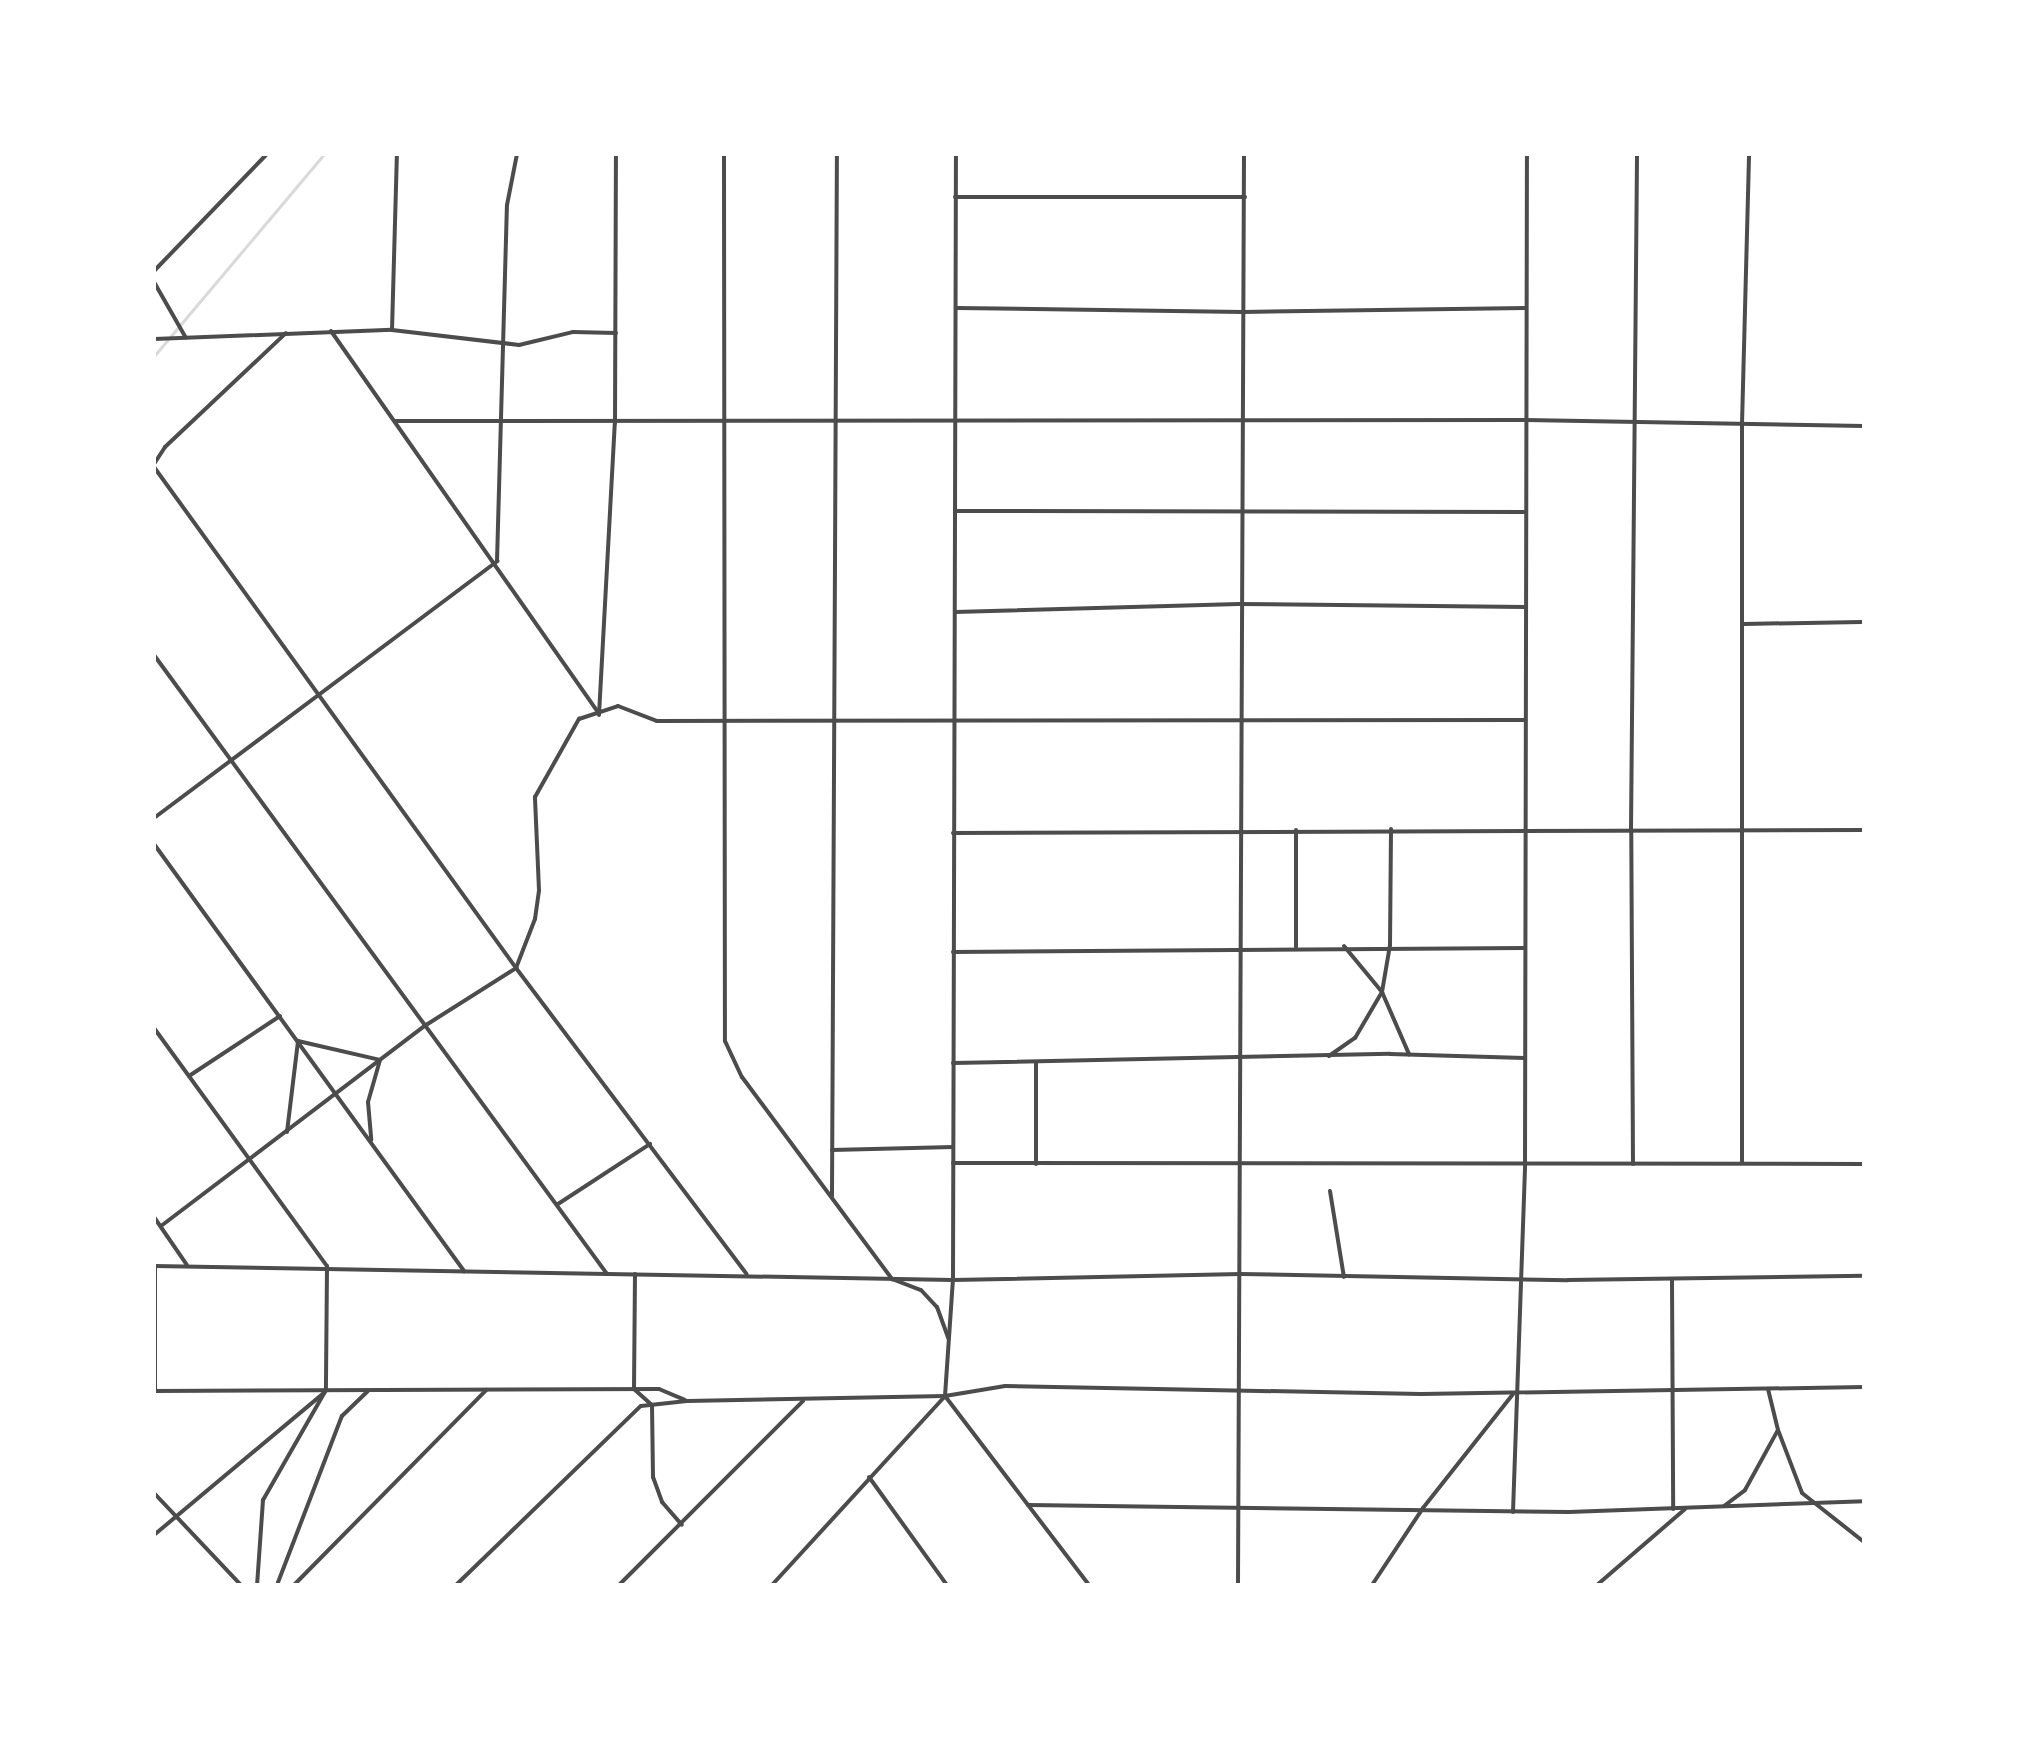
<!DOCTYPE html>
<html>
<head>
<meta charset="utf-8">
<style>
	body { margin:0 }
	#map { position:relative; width:2018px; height:1739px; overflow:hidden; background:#fff; font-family:Overpass,sans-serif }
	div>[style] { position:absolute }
	.stream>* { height:3px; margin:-1.5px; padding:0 1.5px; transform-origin:1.5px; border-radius:1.5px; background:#d9d9d9 }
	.minor>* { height:4px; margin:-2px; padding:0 2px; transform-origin:2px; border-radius:2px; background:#4c4c4c }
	span { translate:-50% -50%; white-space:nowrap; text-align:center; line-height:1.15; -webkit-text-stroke:7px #fff; paint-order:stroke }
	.frame { position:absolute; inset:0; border:156px solid #fff; pointer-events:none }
</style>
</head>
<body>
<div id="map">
	<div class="stream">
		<div style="left:154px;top:356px;width:264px;rotate:-49.9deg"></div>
	</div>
	<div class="minor">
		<div style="left:724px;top:154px;width:887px;rotate:89.94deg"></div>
		<div style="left:725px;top:1041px;width:40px;rotate:65deg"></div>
		<div style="left:742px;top:1077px;width:252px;rotate:53.4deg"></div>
		<div style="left:892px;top:1279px;width:31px;rotate:21deg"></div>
		<div style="left:921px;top:1290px;width:23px;rotate:47deg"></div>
		<div style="left:937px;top:1307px;width:33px;rotate:70deg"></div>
		<div style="left:955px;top:197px;width:290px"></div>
		<div style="left:1864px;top:243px;width:538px;rotate:90deg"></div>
		<div style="left:154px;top:271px;width:163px;rotate:-46deg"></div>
		<div style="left:154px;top:282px;width:64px;rotate:60.3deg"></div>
		<div style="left:957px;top:308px;width:286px;rotate:0.8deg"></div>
		<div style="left:1243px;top:312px;width:283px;rotate:-0.8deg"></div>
		<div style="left:392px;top:330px;width:176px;rotate:-88.4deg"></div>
		<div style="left:331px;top:331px;width:466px;rotate:55deg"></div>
		<div style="left:154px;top:339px;width:238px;rotate:-2.2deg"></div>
		<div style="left:392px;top:330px;width:128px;rotate:6.7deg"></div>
		<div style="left:519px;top:345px;width:56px;rotate:-13.5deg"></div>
		<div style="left:573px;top:332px;width:43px;rotate:1.3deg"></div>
		<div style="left:395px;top:421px;width:1131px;rotate:-0.05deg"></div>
		<div style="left:1526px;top:420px;width:338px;rotate:1deg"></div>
		<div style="left:154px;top:464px;width:20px;rotate:-57deg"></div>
		<div style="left:165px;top:447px;width:166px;rotate:-43.3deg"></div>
		<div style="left:154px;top:467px;width:618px;rotate:54.15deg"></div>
		<div style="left:516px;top:968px;width:383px;rotate:53deg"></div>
		<div style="left:955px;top:511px;width:571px;rotate:0.1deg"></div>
		<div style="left:955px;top:612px;width:284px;rotate:-1.6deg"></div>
		<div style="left:1239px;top:604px;width:286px;rotate:0.6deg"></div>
		<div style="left:1744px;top:624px;width:118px;rotate:-1deg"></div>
		<div style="left:154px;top:655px;width:767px;rotate:53.8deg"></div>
		<div style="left:599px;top:715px;width:292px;rotate:-86.9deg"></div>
		<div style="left:615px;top:423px;width:269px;rotate:-89.8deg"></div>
		<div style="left:154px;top:818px;width:429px;rotate:-36.8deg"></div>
		<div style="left:497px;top:561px;width:356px;rotate:-88.4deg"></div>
		<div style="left:507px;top:205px;width:52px;rotate:-78.9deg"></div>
		<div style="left:1296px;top:830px;width:117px;rotate:90deg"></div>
		<div style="left:953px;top:833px;width:911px;rotate:-0.19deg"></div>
		<div style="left:154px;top:844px;width:528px;rotate:54.02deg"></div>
		<div style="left:1344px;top:946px;width:60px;rotate:50.4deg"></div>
		<div style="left:1382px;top:992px;width:68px;rotate:66.5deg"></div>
		<div style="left:953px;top:952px;width:571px;rotate:-0.4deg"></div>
		<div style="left:154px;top:1028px;width:294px;rotate:54deg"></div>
		<div style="left:327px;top:1266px;width:124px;rotate:90.5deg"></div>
		<div style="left:326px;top:1390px;width:127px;rotate:119.8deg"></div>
		<div style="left:263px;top:1500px;width:85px;rotate:94deg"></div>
		<div style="left:1329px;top:1056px;width:32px;rotate:-35deg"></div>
		<div style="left:1355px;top:1038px;width:53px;rotate:-59.6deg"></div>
		<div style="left:1382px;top:992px;width:48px;rotate:-80.3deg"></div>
		<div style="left:1390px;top:945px;width:116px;rotate:-89.5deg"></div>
		<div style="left:1036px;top:1062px;width:102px;rotate:90deg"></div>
		<div style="left:953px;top:1063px;width:437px;rotate:-1.2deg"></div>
		<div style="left:1390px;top:1054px;width:134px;rotate:1.7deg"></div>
		<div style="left:189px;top:1076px;width:109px;rotate:-33.4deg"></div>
		<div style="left:287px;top:1132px;width:92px;rotate:-83.1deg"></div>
		<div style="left:298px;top:1041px;width:84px;rotate:13deg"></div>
		<div style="left:380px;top:1060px;width:44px;rotate:105.9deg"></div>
		<div style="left:368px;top:1102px;width:38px;rotate:85deg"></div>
		<div style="left:832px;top:1150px;width:121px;rotate:-1.4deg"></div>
		<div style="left:953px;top:1163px;width:911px;rotate:0.06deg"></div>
		<div style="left:1742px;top:1163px;width:739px;rotate:-90deg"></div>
		<div style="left:1742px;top:424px;width:270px;rotate:-88.5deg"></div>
		<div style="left:1633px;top:1164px;width:333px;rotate:-90.3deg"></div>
		<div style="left:1631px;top:831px;width:677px;rotate:-89.49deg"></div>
		<div style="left:1330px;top:1191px;width:87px;rotate:80.8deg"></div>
		<div style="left:832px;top:1196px;width:1042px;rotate:-89.73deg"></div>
		<div style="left:558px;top:1204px;width:110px;rotate:-33.1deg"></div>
		<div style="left:154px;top:1217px;width:58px;rotate:55.5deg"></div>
		<div style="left:161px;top:1226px;width:333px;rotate:-37.2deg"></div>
		<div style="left:426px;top:1025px;width:107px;rotate:-32.3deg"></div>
		<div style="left:516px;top:968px;width:53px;rotate:-68.8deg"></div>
		<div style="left:535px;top:919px;width:29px;rotate:-82deg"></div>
		<div style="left:539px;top:890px;width:93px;rotate:-92.5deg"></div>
		<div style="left:535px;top:797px;width:90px;rotate:-60.6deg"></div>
		<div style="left:579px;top:719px;width:41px;rotate:-18.4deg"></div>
		<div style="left:618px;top:706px;width:42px;rotate:21deg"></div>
		<div style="left:657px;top:721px;width:867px;rotate:-0.07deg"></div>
		<div style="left:154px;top:1266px;width:799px;rotate:1deg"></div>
		<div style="left:953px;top:1280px;width:288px;rotate:-1.2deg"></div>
		<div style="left:1241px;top:1274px;width:327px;rotate:1.1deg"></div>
		<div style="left:1568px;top:1280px;width:296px;rotate:-0.8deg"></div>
		<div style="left:155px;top:1266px;width:125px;rotate:90deg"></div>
		<div style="left:635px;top:1274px;width:115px;rotate:90.5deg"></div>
		<div style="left:634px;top:1389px;width:24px;rotate:42deg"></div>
		<div style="left:652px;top:1405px;width:72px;rotate:89.2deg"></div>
		<div style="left:653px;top:1477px;width:27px;rotate:70deg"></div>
		<div style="left:662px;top:1502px;width:30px;rotate:49deg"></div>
		<div style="left:1672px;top:1280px;width:229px;rotate:89.7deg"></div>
		<div style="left:1768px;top:1389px;width:42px;rotate:76.3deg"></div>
		<div style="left:1778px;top:1430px;width:67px;rotate:69.1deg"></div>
		<div style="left:1802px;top:1493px;width:79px;rotate:38.3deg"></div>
		<div style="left:154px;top:1391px;width:505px;rotate:-0.23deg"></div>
		<div style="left:659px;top:1389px;width:28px;rotate:23deg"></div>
		<div style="left:945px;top:1396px;width:238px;rotate:52.7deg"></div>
		<div style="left:869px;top:1477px;width:133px;rotate:54.2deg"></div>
		<div style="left:154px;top:1493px;width:127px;rotate:46.6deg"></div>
		<div style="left:1028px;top:1505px;width:541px;rotate:0.74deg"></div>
		<div style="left:1569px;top:1512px;width:295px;rotate:-2.1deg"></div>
		<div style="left:1724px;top:1506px;width:26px;rotate:-37deg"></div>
		<div style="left:1745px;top:1490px;width:68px;rotate:-61.2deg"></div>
		<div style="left:1513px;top:1512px;width:348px;rotate:-88deg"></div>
		<div style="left:1525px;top:1164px;width:1010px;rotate:-89.89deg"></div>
		<div style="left:154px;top:1535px;width:222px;rotate:-39.9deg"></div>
		<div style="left:277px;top:1585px;width:181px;rotate:-69deg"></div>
		<div style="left:342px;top:1416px;width:36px;rotate:-44deg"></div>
		<div style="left:294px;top:1585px;width:274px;rotate:-45.4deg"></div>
		<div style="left:456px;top:1585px;width:257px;rotate:-44.1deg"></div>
		<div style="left:641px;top:1406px;width:46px;rotate:-6.2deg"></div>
		<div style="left:687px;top:1401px;width:258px;rotate:-1.1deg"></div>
		<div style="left:945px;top:1396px;width:61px;rotate:-9.5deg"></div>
		<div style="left:1005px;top:1386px;width:416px;rotate:1.1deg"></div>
		<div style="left:1421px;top:1394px;width:443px;rotate:-0.9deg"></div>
		<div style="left:619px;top:1585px;width:260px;rotate:-45deg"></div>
		<div style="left:772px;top:1585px;width:256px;rotate:-47.5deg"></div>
		<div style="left:945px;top:1396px;width:116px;rotate:-86.1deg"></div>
		<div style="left:953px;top:1280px;width:1126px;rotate:-89.85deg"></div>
		<div style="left:1238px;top:1585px;width:1431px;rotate:-89.76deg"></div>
		<div style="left:1372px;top:1585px;width:92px;rotate:-56.5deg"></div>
		<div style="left:1423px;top:1508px;width:145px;rotate:-51.7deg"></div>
		<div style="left:1597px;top:1585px;width:116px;rotate:-40.8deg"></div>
	</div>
	<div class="frame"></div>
</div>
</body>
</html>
